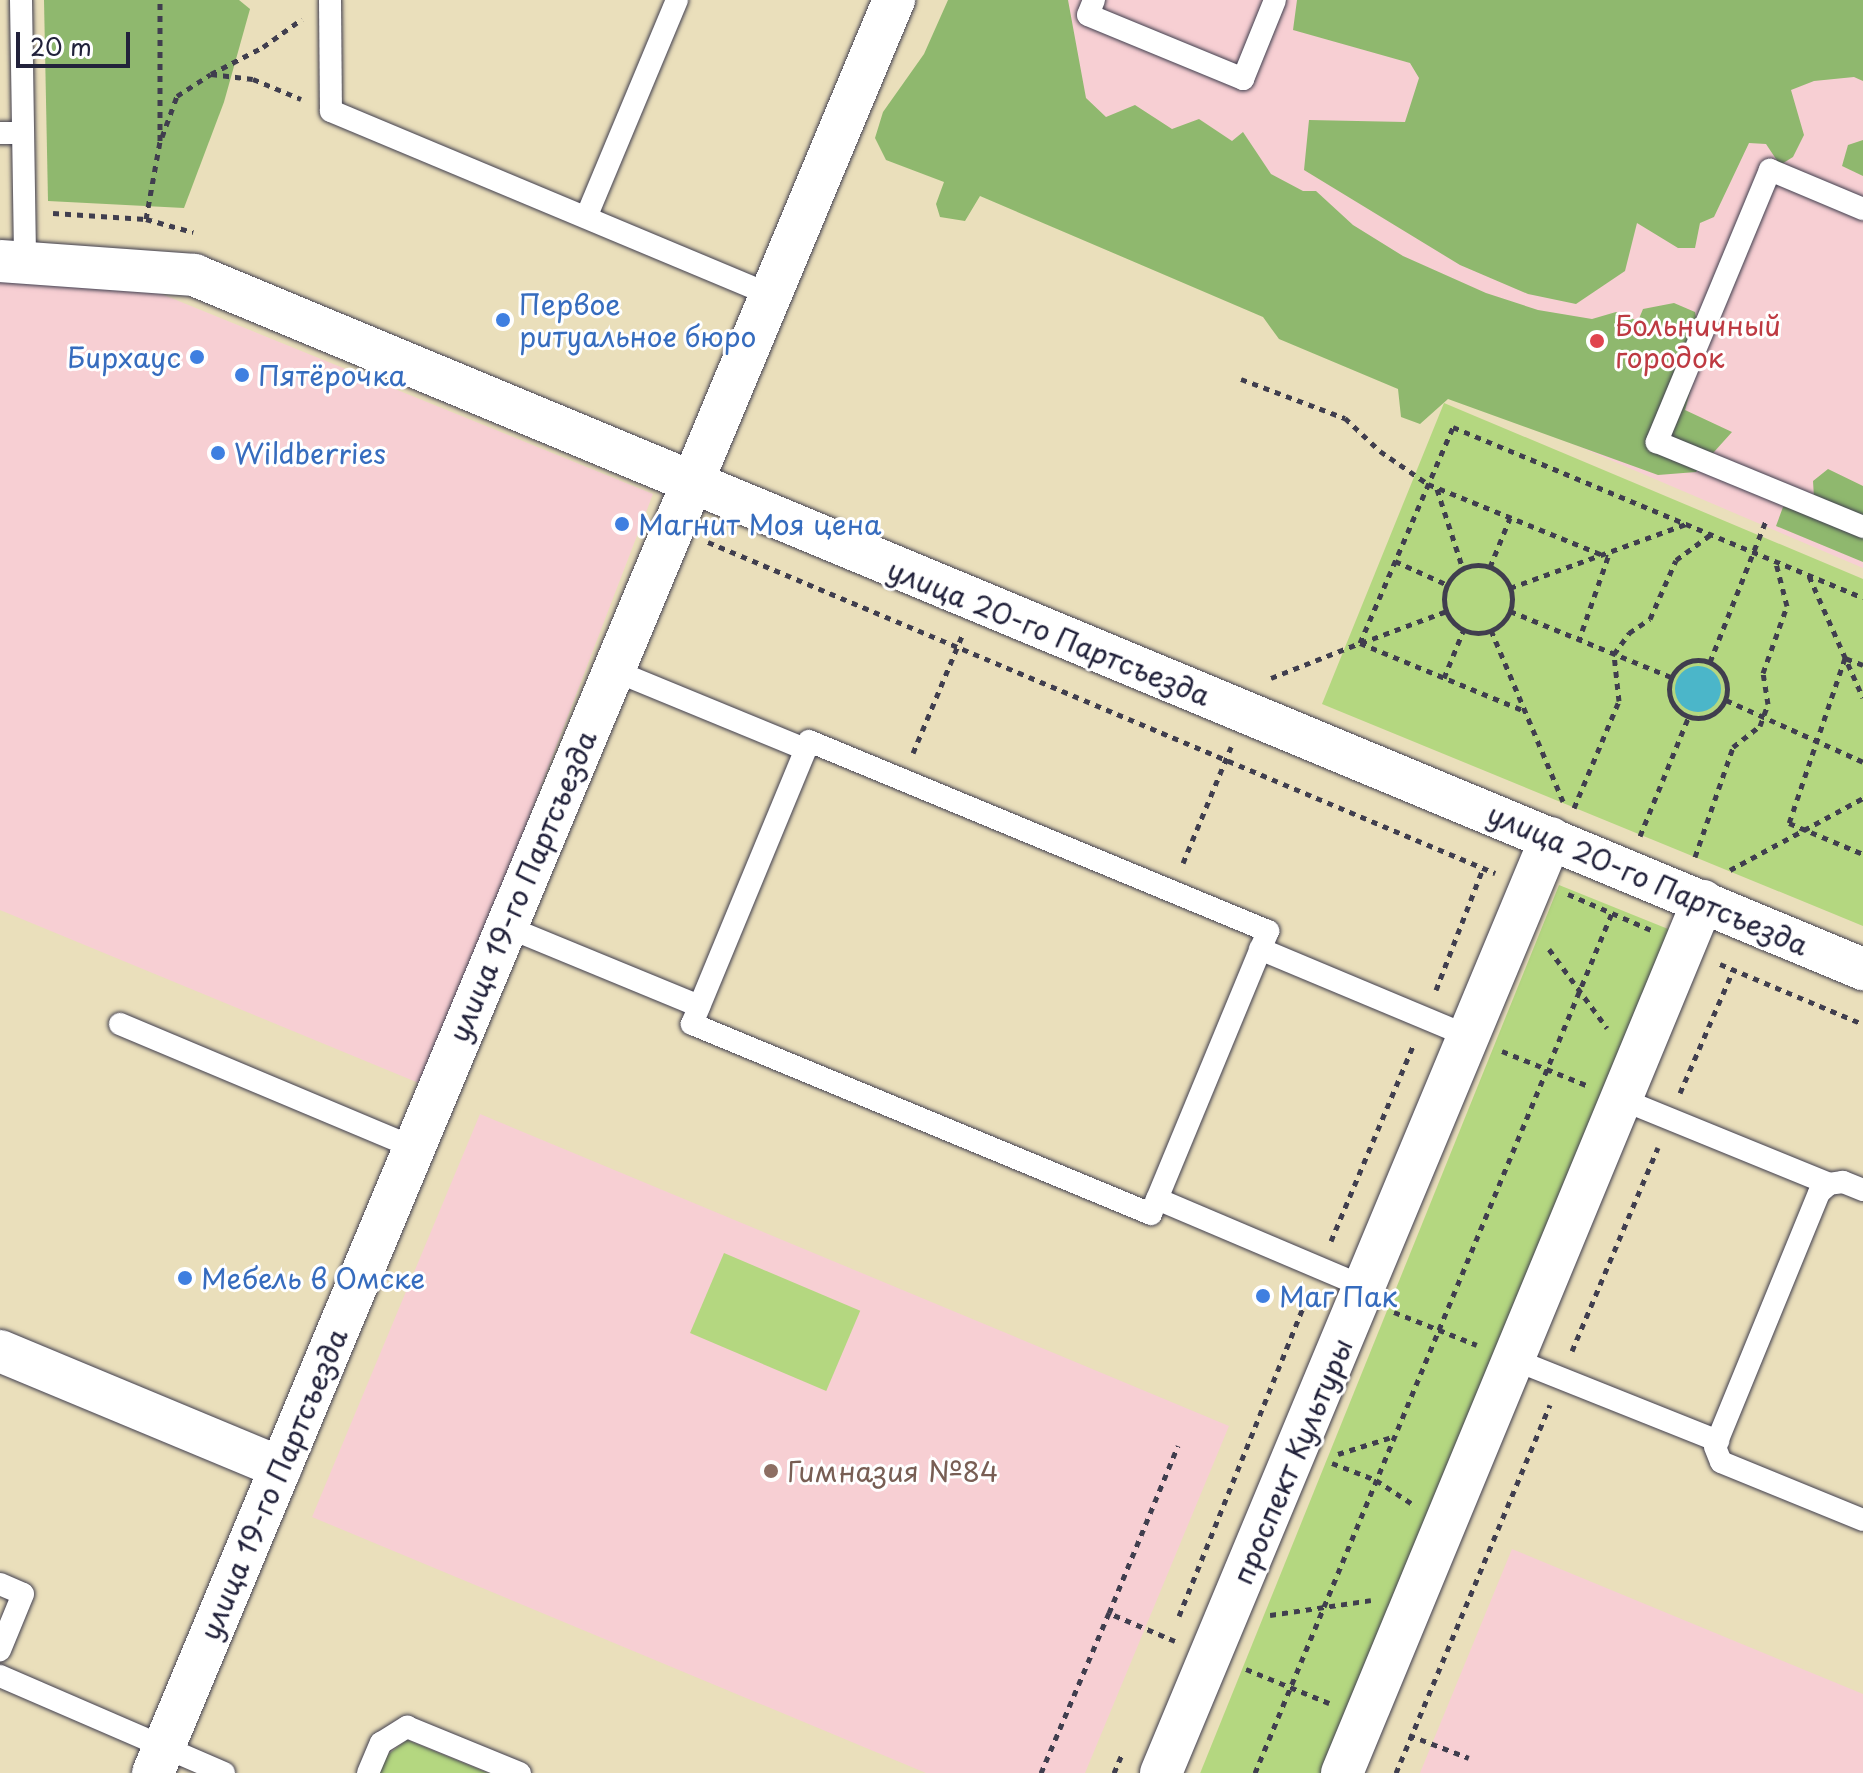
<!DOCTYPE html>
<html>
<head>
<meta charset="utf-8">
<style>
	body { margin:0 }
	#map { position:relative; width:1863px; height:1773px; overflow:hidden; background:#eadfbb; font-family:"Playpen Sans",sans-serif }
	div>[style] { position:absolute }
	.built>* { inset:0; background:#f7cfd3 }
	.green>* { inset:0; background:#b4d780; transform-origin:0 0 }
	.forest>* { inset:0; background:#8fb86e }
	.water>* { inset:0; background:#4bb6c9 }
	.round { border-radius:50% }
	.path>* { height:5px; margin-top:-2.5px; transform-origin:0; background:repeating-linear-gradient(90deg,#403e4e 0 6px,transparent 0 12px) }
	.path>.ring { margin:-2.5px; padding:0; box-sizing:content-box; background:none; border:5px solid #403e4e; border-radius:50% }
	.roads { filter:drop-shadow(0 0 2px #403e4e) drop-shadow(0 0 2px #403e4e) }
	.service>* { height:22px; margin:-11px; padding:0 11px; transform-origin:11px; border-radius:11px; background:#fff }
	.minor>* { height:42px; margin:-21px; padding:0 21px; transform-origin:21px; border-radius:21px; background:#fff }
	.dots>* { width:22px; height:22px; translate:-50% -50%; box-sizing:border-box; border:4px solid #fff; border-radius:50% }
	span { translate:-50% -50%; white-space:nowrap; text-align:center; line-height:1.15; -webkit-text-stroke:6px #fff; paint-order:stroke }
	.shop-label { font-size:28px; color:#366cbe }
	.left { translate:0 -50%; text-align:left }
	.right { translate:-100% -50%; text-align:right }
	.health-label { font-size:28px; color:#be3a42 }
	.street-label { font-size:28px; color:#22223b }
	.education-label { font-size:28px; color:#785e54 }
	.scale { position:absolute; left:16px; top:32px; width:114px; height:36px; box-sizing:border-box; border:4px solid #22223b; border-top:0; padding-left:10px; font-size:24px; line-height:28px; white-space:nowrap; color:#22223b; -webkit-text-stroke:6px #fff; paint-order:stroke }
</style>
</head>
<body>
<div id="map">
	<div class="built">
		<div style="clip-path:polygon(963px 0,1863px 0,1863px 568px,899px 156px)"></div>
		<div style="clip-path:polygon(0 280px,127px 280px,653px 494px,426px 1086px,0 910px)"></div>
		<div style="clip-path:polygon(480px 1114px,1229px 1426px,1085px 1773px,926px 1773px,312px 1517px)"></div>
		<div style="clip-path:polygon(1512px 1549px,1863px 1694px,1863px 1773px,1420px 1773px)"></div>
	</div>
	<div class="green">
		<div style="clip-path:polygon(1444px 403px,1863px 579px,1863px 926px,1322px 704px)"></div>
		<div style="left:1559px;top:885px;width:121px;height:962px;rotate:22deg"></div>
		<div style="left:724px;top:1253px;width:148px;height:87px;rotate:23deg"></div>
		<div style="clip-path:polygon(407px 1740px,488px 1773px,379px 1773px,386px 1756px)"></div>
	</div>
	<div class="forest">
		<div style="clip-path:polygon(44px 0,239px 0,250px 9px,224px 102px,184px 208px,48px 201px)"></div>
		<div style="clip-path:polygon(948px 0,1068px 0,1086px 98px,1106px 117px,1135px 105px,1172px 129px,1199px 119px,1232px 141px,1243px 132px,1271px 174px,1303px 191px,1316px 191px,1353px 225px,1403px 256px,1486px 293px,1538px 310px,1592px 319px,1616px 312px,1638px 321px,1643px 309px,1674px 303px,1695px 312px,1702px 349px,1685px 410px,1732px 432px,1696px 472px,1658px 475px,1448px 399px,1420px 424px,1401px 417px,1398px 389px,1279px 339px,1263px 317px,980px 196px,965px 221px,940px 217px,936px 204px,944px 182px,886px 160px,875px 138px,883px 112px,924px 54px)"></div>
		<div style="clip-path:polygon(1297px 0,1863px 0,1863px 81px,1854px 77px,1814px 81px,1791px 90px,1804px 135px,1793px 157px,1780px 165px,1766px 144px,1749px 143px,1714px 217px,1700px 223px,1695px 248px,1678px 248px,1637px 223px,1625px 271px,1576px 304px,1528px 294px,1460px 265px,1304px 170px,1309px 120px,1405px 122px,1419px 78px,1410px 63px,1293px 30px)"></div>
		<div style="clip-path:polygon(1863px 140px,1863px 176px,1842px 166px,1848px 145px)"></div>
		<div style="clip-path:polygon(1828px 469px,1863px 486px,1863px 562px,1776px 526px,1783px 507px,1814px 498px,1813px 481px)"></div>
	</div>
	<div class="water">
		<div class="round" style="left:1675px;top:666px;width:46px;height:46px"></div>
	</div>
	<div class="path">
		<div style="left:211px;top:74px;width:59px;rotate:-27.4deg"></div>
		<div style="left:263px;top:47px;width:48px;rotate:-35.7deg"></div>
		<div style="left:162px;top:137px;width:44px;rotate:-69.9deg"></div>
		<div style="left:177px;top:96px;width:40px;rotate:-32.9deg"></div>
		<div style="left:211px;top:74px;width:42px;rotate:6.8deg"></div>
		<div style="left:253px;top:79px;width:52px;rotate:22.6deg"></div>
		<div style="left:53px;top:213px;width:93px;rotate:3.7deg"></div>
		<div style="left:146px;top:219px;width:49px;rotate:15.5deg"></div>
		<div style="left:146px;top:219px;width:79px;rotate:-79.8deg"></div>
		<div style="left:160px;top:141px;width:141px;rotate:-90deg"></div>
		<div style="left:1241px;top:379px;width:111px;rotate:20.6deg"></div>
		<div style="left:1345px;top:418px;width:48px;rotate:43.3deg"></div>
		<div style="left:1380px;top:451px;width:58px;rotate:34.5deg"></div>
		<div style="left:1428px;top:484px;width:194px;rotate:22.1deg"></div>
		<div style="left:1608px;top:557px;width:88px;rotate:109.3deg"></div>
		<div style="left:1437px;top:489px;width:84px;rotate:72deg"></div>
		<div style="left:708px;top:542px;width:854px;rotate:22.81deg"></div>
		<div style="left:1395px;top:561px;width:58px;rotate:24.4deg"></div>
		<div class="ring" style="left:1444px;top:565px;width:63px;height:63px"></div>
		<div style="left:1490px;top:567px;width:53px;rotate:-67.8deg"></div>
		<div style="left:1809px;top:576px;width:133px;rotate:66.1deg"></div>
		<div style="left:1510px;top:588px;width:187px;rotate:-20deg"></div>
		<div style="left:1510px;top:611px;width:174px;rotate:22.3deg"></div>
		<div style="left:1491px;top:630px;width:186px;rotate:67.2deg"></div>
		<div style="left:1360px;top:643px;width:178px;rotate:22.4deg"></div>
		<div style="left:1361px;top:643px;width:92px;rotate:-20.4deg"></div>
		<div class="ring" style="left:1669px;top:660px;width:53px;height:53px"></div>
		<div style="left:1710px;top:662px;width:155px;rotate:-68.4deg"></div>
		<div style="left:1863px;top:665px;width:19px;rotate:-159deg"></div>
		<div style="left:1845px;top:658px;width:174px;rotate:108.7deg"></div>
		<div style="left:1789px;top:823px;width:80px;rotate:22.7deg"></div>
		<div style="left:1271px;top:678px;width:96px;rotate:-21.5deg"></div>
		<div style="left:1360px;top:643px;width:235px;rotate:-66.7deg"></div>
		<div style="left:1453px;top:427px;width:444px;rotate:22.6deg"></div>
		<div style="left:1444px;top:678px;width:53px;rotate:-67.8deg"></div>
		<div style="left:1726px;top:700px;width:150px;rotate:24.3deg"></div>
		<div style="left:913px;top:753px;width:127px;rotate:-67.3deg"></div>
		<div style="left:1574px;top:808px;width:116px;rotate:-67.2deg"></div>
		<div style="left:1619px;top:701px;width:47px;rotate:-96.1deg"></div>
		<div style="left:1614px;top:654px;width:26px;rotate:-54deg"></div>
		<div style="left:1629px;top:633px;width:25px;rotate:-34deg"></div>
		<div style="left:1650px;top:619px;width:64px;rotate:-66.2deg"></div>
		<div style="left:1676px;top:560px;width:42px;rotate:-36.3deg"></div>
		<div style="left:1640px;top:836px;width:130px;rotate:-67.8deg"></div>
		<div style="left:1695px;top:857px;width:116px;rotate:-70.9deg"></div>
		<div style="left:1733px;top:747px;width:34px;rotate:-38deg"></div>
		<div style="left:1760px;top:726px;width:23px;rotate:-70deg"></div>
		<div style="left:1768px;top:704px;width:31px;rotate:-99deg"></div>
		<div style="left:1763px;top:673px;width:71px;rotate:-70.3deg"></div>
		<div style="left:1787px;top:606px;width:44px;rotate:-104.3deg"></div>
		<div style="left:1183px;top:863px;width:126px;rotate:-67.5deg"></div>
		<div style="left:1730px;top:870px;width:151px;rotate:-28.4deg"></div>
		<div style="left:1568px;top:894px;width:90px;rotate:23.4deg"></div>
		<div style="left:1549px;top:949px;width:98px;rotate:53.7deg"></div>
		<div style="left:1720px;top:964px;width:155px;rotate:22.8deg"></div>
		<div style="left:1436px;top:990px;width:131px;rotate:-68.9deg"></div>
		<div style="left:1502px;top:1051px;width:91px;rotate:22deg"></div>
		<div style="left:1680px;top:1093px;width:136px;rotate:-66.6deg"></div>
		<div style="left:1331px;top:1241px;width:214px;rotate:-67.2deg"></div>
		<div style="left:1394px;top:1312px;width:89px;rotate:21.7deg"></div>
		<div style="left:1572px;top:1351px;width:221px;rotate:-67.1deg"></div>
		<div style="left:1338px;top:1454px;width:57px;rotate:-17.5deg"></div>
		<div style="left:1332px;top:1463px;width:47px;rotate:21.1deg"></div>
		<div style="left:1376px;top:1480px;width:42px;rotate:33.3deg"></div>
		<div style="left:1270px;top:1615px;width:102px;rotate:-8.4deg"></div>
		<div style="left:1179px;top:1616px;width:346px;rotate:-68.1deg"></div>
		<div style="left:1175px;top:1641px;width:72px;rotate:-157deg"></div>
		<div style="left:1109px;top:1613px;width:181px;rotate:-67.6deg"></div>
		<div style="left:1246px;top:1669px;width:90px;rotate:22.3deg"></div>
		<div style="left:1409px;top:1735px;width:64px;rotate:21deg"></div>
		<div style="left:1041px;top:1773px;width:174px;rotate:-67deg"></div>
		<div style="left:1114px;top:1773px;width:21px;rotate:-67deg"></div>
		<div style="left:1255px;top:1773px;width:931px;rotate:-67.46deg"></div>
		<div style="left:1396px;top:1773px;width:399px;rotate:-67.3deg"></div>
	</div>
	<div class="roads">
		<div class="service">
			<div style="left:21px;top:0;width:260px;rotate:89.1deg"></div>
			<div style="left:330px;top:0;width:111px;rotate:89.5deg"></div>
			<div style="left:331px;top:111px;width:475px;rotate:22.7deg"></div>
			<div style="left:1094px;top:0;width:16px;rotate:112deg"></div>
			<div style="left:1088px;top:15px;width:168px;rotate:22.4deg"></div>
			<div style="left:1243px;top:79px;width:85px;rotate:-67.9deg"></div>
			<div style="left:0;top:133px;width:23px"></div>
			<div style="left:1863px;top:209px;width:101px;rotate:-157.2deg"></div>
			<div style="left:1770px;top:170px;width:295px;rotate:112.6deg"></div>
			<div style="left:1657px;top:442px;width:223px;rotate:22.4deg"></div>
			<div style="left:587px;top:215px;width:233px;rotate:-67.3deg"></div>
			<div style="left:613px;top:670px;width:208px;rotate:22.4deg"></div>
			<div style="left:809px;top:741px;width:497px;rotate:22.5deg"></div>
			<div style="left:1268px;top:931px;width:306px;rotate:112.5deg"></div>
			<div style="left:1151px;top:1214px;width:497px;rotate:-157.5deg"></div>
			<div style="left:692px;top:1024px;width:306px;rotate:-67.5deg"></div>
			<div style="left:505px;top:926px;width:210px;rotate:22.4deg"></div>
			<div style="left:1260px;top:949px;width:225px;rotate:22.7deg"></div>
			<div style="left:120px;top:1024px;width:317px;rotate:22.8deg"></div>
			<div style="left:1621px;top:1099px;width:225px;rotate:22.2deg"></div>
			<div style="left:1863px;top:1190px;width:22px;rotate:-158deg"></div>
			<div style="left:1843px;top:1182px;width:14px;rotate:172deg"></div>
			<div style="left:1829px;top:1184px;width:13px;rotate:138deg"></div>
			<div style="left:1819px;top:1193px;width:274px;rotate:112.3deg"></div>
			<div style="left:1715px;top:1447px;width:16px;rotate:68deg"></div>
			<div style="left:1721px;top:1462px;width:153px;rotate:22.2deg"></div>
			<div style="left:1157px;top:1199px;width:225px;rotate:23deg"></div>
			<div style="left:1513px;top:1359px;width:221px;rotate:21.8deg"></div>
			<div style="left:0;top:1584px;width:25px;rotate:23deg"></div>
			<div style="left:23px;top:1594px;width:61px;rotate:112.3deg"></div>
			<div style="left:0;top:1676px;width:244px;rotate:23.4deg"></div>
			<div style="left:368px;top:1773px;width:33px;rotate:-67deg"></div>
			<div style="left:381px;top:1743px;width:31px;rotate:-32deg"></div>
			<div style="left:407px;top:1727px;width:122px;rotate:22.2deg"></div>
		</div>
		<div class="minor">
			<div style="left:0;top:261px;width:195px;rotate:4.1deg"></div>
			<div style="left:194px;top:275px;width:1808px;rotate:22.58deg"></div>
			<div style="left:0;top:1351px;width:304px;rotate:22.6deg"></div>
			<div style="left:153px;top:1773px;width:1922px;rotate:-67.32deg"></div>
			<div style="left:1161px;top:1773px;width:1013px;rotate:-67.36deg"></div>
			<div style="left:1342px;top:1773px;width:944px;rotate:-67.51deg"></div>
		</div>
	</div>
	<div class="dots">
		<div style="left:503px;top:320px;background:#3f7fe0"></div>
		<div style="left:1597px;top:341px;background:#e0444e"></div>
		<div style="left:197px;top:357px;background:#3f7fe0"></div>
		<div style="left:242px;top:375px;background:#3f7fe0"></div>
		<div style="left:218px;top:453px;background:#3f7fe0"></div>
		<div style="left:622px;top:524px;background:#3f7fe0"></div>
		<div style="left:185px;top:1278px;background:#3f7fe0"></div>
		<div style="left:1263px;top:1296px;background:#3f7fe0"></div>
		<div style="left:771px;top:1471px;background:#8d6e63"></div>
	</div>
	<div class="shop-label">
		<span class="left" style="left:519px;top:320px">Первое<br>ритуальное бюро</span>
		<span class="right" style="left:181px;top:357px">Бирхаус</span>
		<span class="left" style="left:258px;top:375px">Пятёрочка</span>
		<span class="left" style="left:234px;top:453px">Wildberries</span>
		<span class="left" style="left:638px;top:524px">Магнит Моя цена</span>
		<span class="left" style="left:201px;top:1278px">Мебель в Омске</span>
		<span class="left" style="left:1279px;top:1296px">Маг Пак</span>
	</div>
	<div class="health-label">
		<span class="left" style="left:1615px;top:341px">Больничный<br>городок</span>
	</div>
	<div class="street-label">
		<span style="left:1049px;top:632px;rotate:22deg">улица 20-го Партсъезда</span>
		<span style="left:1648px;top:879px;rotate:23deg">улица 20-го Партсъезда</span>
		<span style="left:522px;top:886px;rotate:-67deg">улица 19-го Партсъезда</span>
		<span style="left:1292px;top:1461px;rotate:-67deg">проспект Культуры</span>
		<span style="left:273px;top:1484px;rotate:-67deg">улица 19-го Партсъезда</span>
	</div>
	<div class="education-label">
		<span class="left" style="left:787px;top:1471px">Гимназия №84</span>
	</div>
	<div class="scale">20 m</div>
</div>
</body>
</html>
